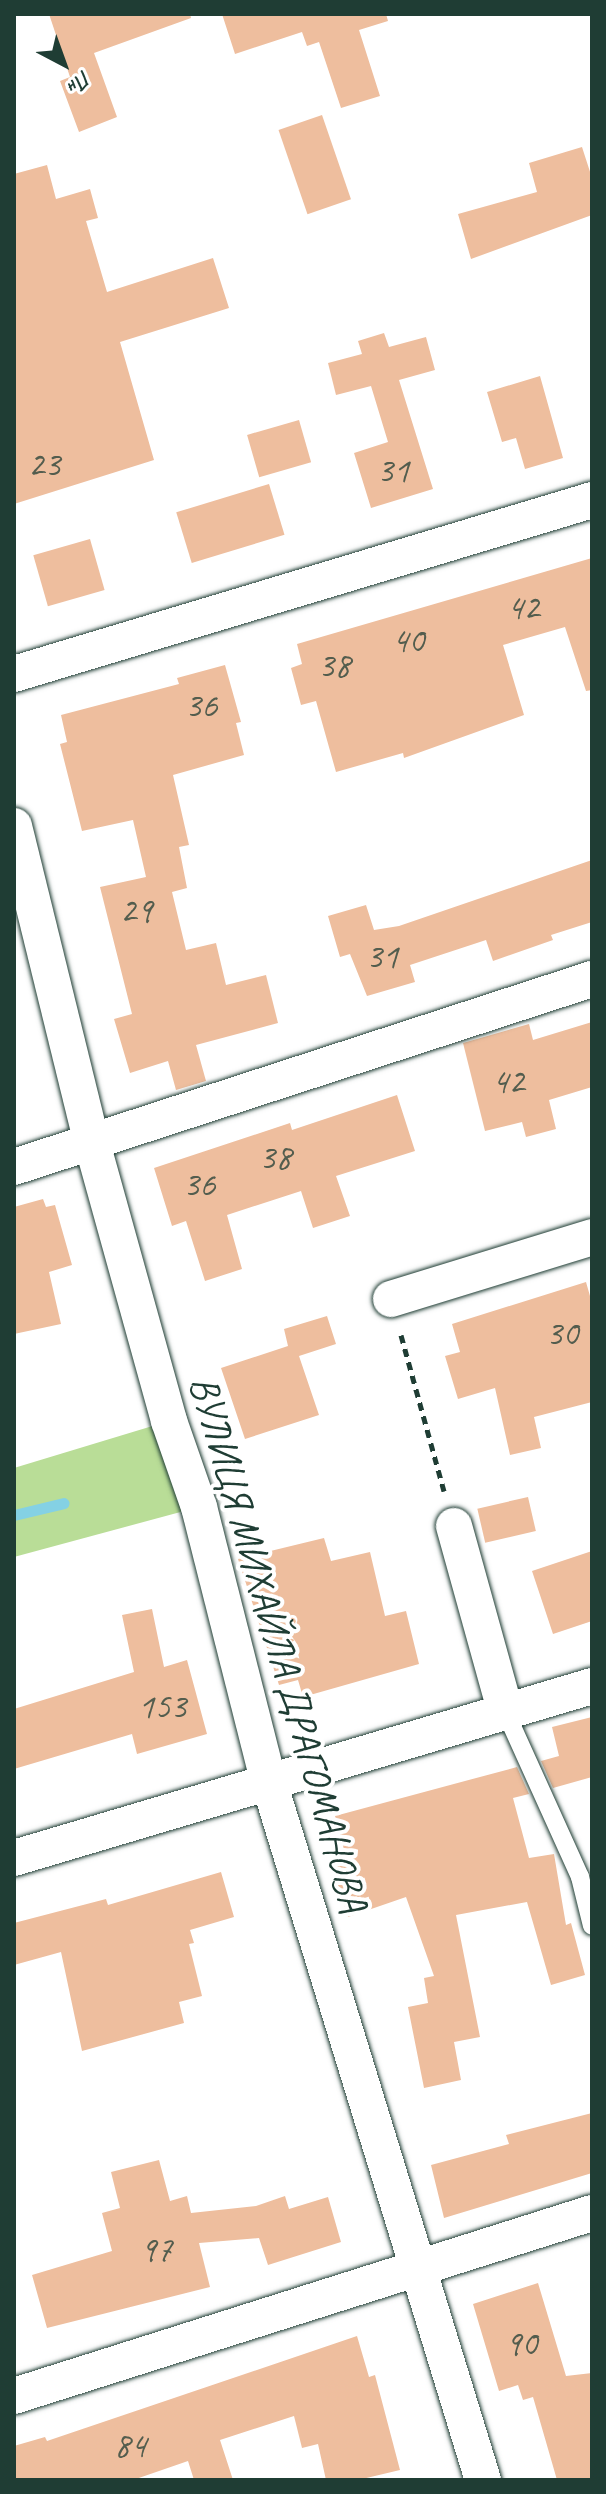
<!DOCTYPE html>
<html>
<head>
<meta charset="utf-8">
<style>
	body { margin:0 }
	#map { position:relative; width:606px; height:2494px; overflow:hidden; background:#fff; font-family:Caveat,sans-serif }
	div>[style] { position:absolute }
	.green>* { inset:0; background:#b9dd97 }
	.stream>* { height:11px; margin:-5.5px; padding:0 5.5px; transform-origin:5.5px; border-radius:5.5px; background:#84d1e4 }
	.building>* { inset:0; background:#eebe9e; transform-origin:0 0 }
	.path>* { height:5px; margin-top:-2.5px; transform-origin:0; background:repeating-linear-gradient(90deg,#1f3d34 0 8px,transparent 0 14px) }
	.roads { filter:drop-shadow(0 0 2px #1f3d34) drop-shadow(0 0 2px #1f3d34) }
	.lane>* { height:18px; margin:-9px; padding:0 9px; transform-origin:9px; border-radius:9px; background:#fff }
	.street>* { height:36px; margin:-18px; padding:0 18px; transform-origin:18px; border-radius:18px; background:#fff }
	span { translate:-50% -50%; white-space:nowrap; text-align:center; line-height:1.15; -webkit-text-stroke:8px #fff; paint-order:stroke }
	.number-label { font-size:36px; color:#535d4e }
	.number-label span { -webkit-text-stroke-width:0 }
	.street-label { font-size:40px; color:#1f3d34 }
	.frame { position:absolute; inset:0; border:16px solid #1f3d34; pointer-events:none }
	.north { position:absolute; left:24px; top:24px; width:80px; height:80px; -webkit-text-stroke:6px #fff; paint-order:stroke; rotate:139deg; font-size:22px; font-weight:700; line-height:32px; text-align:center; color:#1f3d34 }
	.north::after { content:''; display:block; margin:auto; width:28px; height:36px; background:#1f3d34; clip-path:polygon(50% 0,100% 100%,50% 72%,0 100%) }
</style>
</head>
<body>
<div id="map">
	<div class="green">
		<div style="clip-path:polygon(169px 1421px,199px 1507px,14px 1557px,14px 1468px)"></div>
	</div>
	<div class="stream">
		<div style="left:14px;top:1515px;width:51px;rotate:-13.5deg"></div>
	</div>
	<div class="building">
		<div style="clip-path:polygon(49px 14px,190px 14px,191px 18px,94px 53px,117px 117px,79px 132px,60px 81px,70px 77px)"></div>
		<div style="clip-path:polygon(222px 14px,386px 14px,388px 21px,359px 30px,380px 96px,341px 108px,319px 42px,307px 46px,302px 32px,235px 54px)"></div>
		<div style="left:322px;top:115px;width:89px;height:46px;rotate:71deg"></div>
		<div style="clip-path:polygon(582px 147px,592px 178px,592px 215px,471px 259px,458px 214px,537px 192px,529px 163px)"></div>
		<div style="clip-path:polygon(47px 165px,56px 199px,90px 189px,98px 218px,86px 221px,107px 292px,213px 258px,229px 308px,120px 342px,154px 460px,14px 504px,14px 174px)"></div>
		<div style="clip-path:polygon(384px 333px,389px 347px,426px 337px,435px 370px,399px 380px,433px 489px,371px 508px,354px 453px,388px 442px,371px 386px,336px 395px,328px 363px,362px 354px,358px 341px)"></div>
		<div style="clip-path:polygon(540px 376px,563px 458px,525px 469px,516px 438px,502px 442px,487px 392px)"></div>
		<div style="left:299px;top:420px;width:44px;height:54px;rotate:74deg"></div>
		<div style="left:269px;top:484px;width:53px;height:97px;rotate:73deg"></div>
		<div style="left:90px;top:539px;width:53px;height:59px;rotate:74deg"></div>
		<div style="clip-path:polygon(592px 558px,592px 690px,586px 691px,565px 627px,503px 645px,524px 715px,404px 758px,403px 753px,336px 772px,316px 701px,301px 705px,291px 668px,302px 664px,297px 644px)"></div>
		<div style="clip-path:polygon(225px 665px,241px 722px,236px 723px,244px 755px,173px 775px,189px 845px,179px 847px,187px 888px,172px 892px,186px 950px,216px 943px,226px 985px,266px 975px,278px 1023px,196px 1045px,206px 1081px,176px 1090px,168px 1061px,130px 1073px,114px 1019px,132px 1014px,100px 887px,146px 877px,133px 820px,82px 831px,60px 744px,67px 742px,61px 715px,179px 684px,177px 678px)"></div>
		<div style="clip-path:polygon(592px 860px,592px 922px,551px 935px,553px 940px,493px 961px,486px 940px,410px 965px,415px 982px,367px 996px,350px 954px,340px 957px,328px 916px,366px 905px,374px 930px,399px 926px)"></div>
		<div style="clip-path:polygon(592px 1022px,592px 1087px,549px 1100px,556px 1129px,526px 1137px,522px 1122px,485px 1131px,463px 1043px,529px 1024px,533px 1040px)"></div>
		<div style="clip-path:polygon(397px 1095px,415px 1151px,336px 1176px,350px 1216px,313px 1228px,301px 1191px,227px 1215px,242px 1269px,205px 1281px,186px 1221px,172px 1226px,154px 1168px,290px 1123px,292px 1130px)"></div>
		<div style="clip-path:polygon(43px 1199px,46px 1207px,55px 1205px,72px 1265px,49px 1272px,61px 1324px,14px 1334px,14px 1207px)"></div>
		<div style="clip-path:polygon(586px 1282px,592px 1303px,592px 1402px,534px 1417px,541px 1448px,510px 1455px,495px 1388px,458px 1399px,445px 1356px,460px 1352px,452px 1324px)"></div>
		<div style="clip-path:polygon(327px 1316px,336px 1344px,299px 1356px,319px 1415px,245px 1439px,221px 1368px,288px 1346px,284px 1329px)"></div>
		<div style="left:528px;top:1497px;width:35px;height:52px;rotate:77deg"></div>
		<div style="clip-path:polygon(324px 1538px,331px 1561px,370px 1552px,385px 1616px,406px 1611px,419px 1664px,303px 1697px,298px 1680px,279px 1685px,238px 1559px)"></div>
		<div style="clip-path:polygon(592px 1551px,592px 1621px,553px 1634px,532px 1571px)"></div>
		<div style="clip-path:polygon(152px 1609px,164px 1667px,187px 1660px,207px 1734px,137px 1754px,132px 1734px,14px 1769px,14px 1709px,134px 1672px,122px 1615px)"></div>
		<div style="clip-path:polygon(592px 1717px,592px 1777px,553px 1788px,541px 1761px,559px 1756px,552px 1727px)"></div>
		<div style="clip-path:polygon(517px 1767px,529px 1794px,513px 1798px,529px 1858px,554px 1854px,566px 1925px,571px 1923px,585px 1975px,551px 1985px,527px 1902px,456px 1915px,480px 2037px,454px 2042px,461px 2080px,424px 2088px,408px 2007px,428px 2003px,424px 1978px,434px 1976px,406px 1897px,348px 1917px,329px 1862px,346px 1857px,335px 1816px)"></div>
		<div style="clip-path:polygon(221px 1872px,234px 1917px,190px 1930px,194px 1943px,189px 1944px,202px 1996px,179px 2002px,184px 2023px,82px 2051px,61px 1952px,14px 1965px,14px 1923px,106px 1899px,108px 1905px)"></div>
		<div style="clip-path:polygon(592px 2113px,592px 2173px,444px 2218px,431px 2165px,509px 2144px,506px 2135px)"></div>
		<div style="clip-path:polygon(159px 2160px,170px 2201px,187px 2196px,191px 2213px,256px 2206px,285px 2196px,289px 2209px,328px 2197px,341px 2242px,268px 2265px,259px 2238px,199px 2243px,210px 2287px,47px 2328px,32px 2275px,112px 2251px,102px 2213px,120px 2208px,111px 2172px)"></div>
		<div style="clip-path:polygon(538px 2283px,566px 2376px,592px 2373px,592px 2480px,557px 2480px,533px 2397px,523px 2400px,518px 2385px,499px 2391px,473px 2304px)"></div>
		<div style="clip-path:polygon(357px 2336px,369px 2377px,375px 2375px,400px 2470px,358px 2480px,326px 2480px,318px 2444px,302px 2448px,294px 2416px,220px 2440px,233px 2480px,194px 2480px,188px 2461px,133px 2480px,14px 2480px,14px 2446px,45px 2437px,47px 2441px)"></div>
	</div>
	<div class="path">
		<div style="left:401px;top:1335px;width:162px;rotate:74.6deg"></div>
	</div>
	<div class="roads">
		<div class="lane">
			<div style="left:506px;top:1713px;width:180px;rotate:65.7deg"></div>
			<div style="left:580px;top:1877px;width:50px;rotate:76.2deg"></div>
		</div>
		<div class="street">
			<div style="left:14px;top:674px;width:604px;rotate:-16.75deg"></div>
			<div style="left:14px;top:826px;width:326px;rotate:76.2deg"></div>
			<div style="left:92px;top:1143px;width:288px;rotate:74.5deg"></div>
			<div style="left:169px;top:1421px;width:91px;rotate:70.8deg"></div>
			<div style="left:199px;top:1507px;width:281px;rotate:75.8deg"></div>
			<div style="left:268px;top:1779px;width:733px;rotate:72.95deg"></div>
			<div style="left:14px;top:1167px;width:608px;rotate:-18.02deg"></div>
			<div style="left:391px;top:1299px;width:210px;rotate:-17.1deg"></div>
			<div style="left:454px;top:1526px;width:194px;rotate:74.5deg"></div>
			<div style="left:14px;top:1858px;width:603px;rotate:-16.57deg"></div>
			<div style="left:14px;top:2396px;width:606px;rotate:-17.57deg"></div>
		</div>
	</div>
	<div class="number-label">
		<span style="left:44px;top:465px">23</span>
		<span style="left:393px;top:471px">31</span>
		<span style="left:523px;top:608px">42</span>
		<span style="left:408px;top:641px">40</span>
		<span style="left:334px;top:666px">38</span>
		<span style="left:201px;top:706px">36</span>
		<span style="left:136px;top:911px">29</span>
		<span style="left:382px;top:957px">31</span>
		<span style="left:508px;top:1082px">42</span>
		<span style="left:275px;top:1158px">38</span>
		<span style="left:199px;top:1185px">36</span>
		<span style="left:562px;top:1334px">30</span>
		<span style="left:162px;top:1707px">153</span>
		<span style="left:156px;top:2250px">97</span>
		<span style="left:521px;top:2344px">90</span>
		<span style="left:130px;top:2446px">84</span>
	</div>
	<div class="street-label">
		<span style="left:279px;top:1644px;rotate:74deg">ВУЛИЦЯ МИХАЙЛА ДРАГОМАНОВА</span>
	</div>
	<div class="frame"></div>
	<div class="north">Пн</div>
</div>
</body>
</html>
